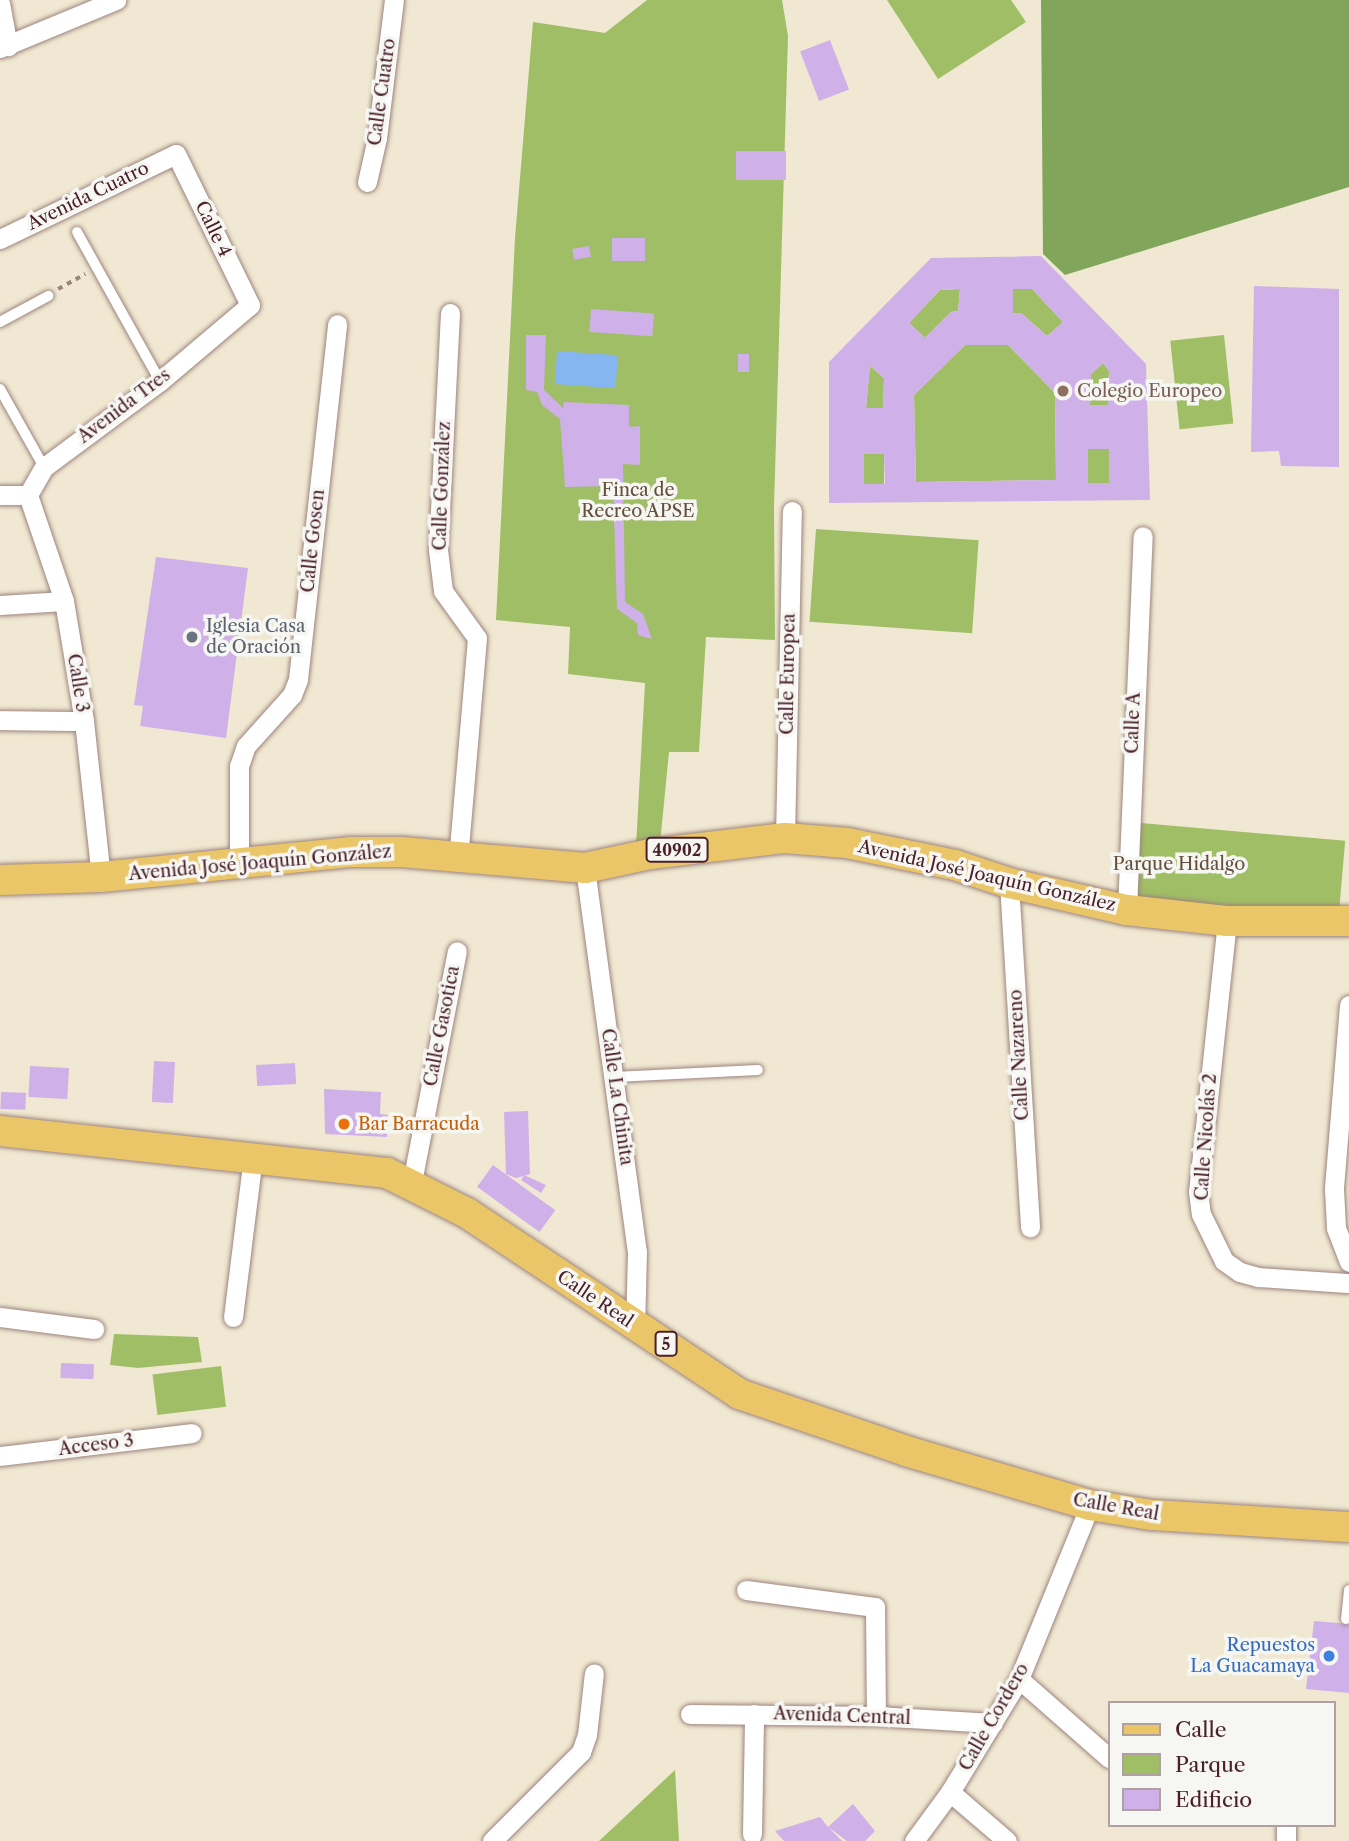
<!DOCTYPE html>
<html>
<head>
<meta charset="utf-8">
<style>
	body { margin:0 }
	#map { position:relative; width:1349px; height:1841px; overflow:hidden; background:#f0e8d2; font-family:"Libre Caslon Text",serif }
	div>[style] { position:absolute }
	.green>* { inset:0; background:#a0be66; transform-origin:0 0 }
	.forest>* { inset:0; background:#80a55b }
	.water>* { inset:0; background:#86b6f1; transform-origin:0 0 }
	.building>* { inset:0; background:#cfb0e9; transform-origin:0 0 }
	.path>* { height:3.5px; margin-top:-1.75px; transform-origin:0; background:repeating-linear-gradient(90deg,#9d847e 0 5px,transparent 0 10px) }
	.roads { filter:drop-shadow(0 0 2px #9d847e) drop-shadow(0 0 2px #9d847e) }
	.lane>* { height:10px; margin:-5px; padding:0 5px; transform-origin:5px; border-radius:5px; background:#fff }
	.street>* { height:19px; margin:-9.5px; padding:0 9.5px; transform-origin:9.5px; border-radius:9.5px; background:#fff }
	.primary>* { height:30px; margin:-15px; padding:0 15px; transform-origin:15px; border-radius:15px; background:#ebc669 }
	.dots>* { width:19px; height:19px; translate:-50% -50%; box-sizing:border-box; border:4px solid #f6f6f2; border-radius:50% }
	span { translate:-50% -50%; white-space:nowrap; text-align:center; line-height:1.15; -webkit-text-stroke:7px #f6f6f2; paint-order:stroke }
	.shield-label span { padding:2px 5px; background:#f6f6f2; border:2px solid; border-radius:5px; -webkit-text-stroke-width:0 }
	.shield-label { font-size:16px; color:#4a1f2b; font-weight:700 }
	.street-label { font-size:18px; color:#4a1f2b }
	.education-label { font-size:18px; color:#785e54 }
	.left { translate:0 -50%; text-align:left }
	.park-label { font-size:18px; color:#644f3d }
	.worship-label { font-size:18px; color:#5b616d }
	.food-label { font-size:18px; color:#c56008 }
	.shop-label { font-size:18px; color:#366cbe }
	.right { translate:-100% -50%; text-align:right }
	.legend { position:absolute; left:1108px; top:1701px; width:228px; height:126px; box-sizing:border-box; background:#f6f6f2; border:2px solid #b1a0a2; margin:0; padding:9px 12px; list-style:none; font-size:21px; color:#4a1f2b }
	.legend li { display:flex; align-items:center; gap:14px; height:35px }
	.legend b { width:35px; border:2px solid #b1a0a2 }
</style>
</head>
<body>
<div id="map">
	<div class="green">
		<div style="clip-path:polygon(647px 0,782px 0,788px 36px,774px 507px,775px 640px,706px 637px,699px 752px,669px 752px,660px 844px,636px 846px,645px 683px,568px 674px,570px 627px,496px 620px,515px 238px,533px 22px,605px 33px)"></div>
		<div style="clip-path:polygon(887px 0,1011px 0,1026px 22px,938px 79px)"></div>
		<div style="clip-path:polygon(960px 289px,958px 311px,951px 312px,925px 338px,909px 323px,940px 290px)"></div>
		<div style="clip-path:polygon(1013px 289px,1032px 289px,1063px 322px,1047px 336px,1021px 313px,1013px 313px)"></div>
		<div style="left:1224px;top:335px;width:89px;height:54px;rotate:84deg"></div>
		<div style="clip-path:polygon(965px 345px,1008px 345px,1055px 393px,1056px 480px,916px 482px,914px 395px)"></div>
		<div style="clip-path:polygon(1103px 363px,1109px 371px,1108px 405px,1090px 405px,1091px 374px)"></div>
		<div style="clip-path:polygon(870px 366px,884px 378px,883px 408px,866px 408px)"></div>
		<div style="left:1088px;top:449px;width:21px;height:34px"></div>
		<div style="left:864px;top:454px;width:20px;height:30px"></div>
		<div style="left:816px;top:529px;width:163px;height:93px;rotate:4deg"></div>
		<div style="left:1141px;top:823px;width:205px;height:75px;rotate:5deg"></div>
		<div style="clip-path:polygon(114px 1334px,198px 1337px,202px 1362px,138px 1368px,110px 1365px)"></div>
		<div style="left:221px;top:1366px;width:41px;height:69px;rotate:83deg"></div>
		<div style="clip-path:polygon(675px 1770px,679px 1841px,599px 1841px)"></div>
	</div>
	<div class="forest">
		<div style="clip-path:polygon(1041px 0,1349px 0,1349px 187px,1065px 275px,1043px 254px)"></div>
	</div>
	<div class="water">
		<div style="left:557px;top:351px;width:61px;height:33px;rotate:4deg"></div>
	</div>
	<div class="building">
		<div style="left:830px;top:40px;width:53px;height:32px;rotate:69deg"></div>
		<div style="left:786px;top:151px;width:29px;height:50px;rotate:90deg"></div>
		<div style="left:612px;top:238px;width:33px;height:23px"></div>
		<div style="left:589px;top:246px;width:11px;height:17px;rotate:80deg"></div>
		<div style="clip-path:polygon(evenodd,1041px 256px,1146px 364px,1150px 500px,829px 503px,829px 362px,931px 258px,1041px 256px,960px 289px,958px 311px,951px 312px,925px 338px,909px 323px,940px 290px,960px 289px,1041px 256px,1013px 289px,1032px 289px,1063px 322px,1047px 336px,1021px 313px,1013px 313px,1013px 289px,1041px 256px,965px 345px,1008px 345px,1055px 393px,1056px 480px,916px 482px,914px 395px,965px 345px,1041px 256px,1103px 363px,1109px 371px,1108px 405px,1090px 405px,1091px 374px,1103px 363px,1041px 256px,870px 366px,884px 378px,883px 408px,866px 408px,870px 366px,1041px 256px,1088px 449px,1109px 449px,1109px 483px,1088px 483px,1088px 449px,1041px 256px,864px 454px,884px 454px,885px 484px,864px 484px,864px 454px)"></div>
		<div style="clip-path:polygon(1254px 286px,1339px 289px,1339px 467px,1281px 466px,1279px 451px,1251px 452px)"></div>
		<div style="left:591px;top:309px;width:63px;height:23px;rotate:4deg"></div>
		<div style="clip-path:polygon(526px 335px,546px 335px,544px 390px,563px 408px,564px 402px,629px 405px,629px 427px,640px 426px,640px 465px,623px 464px,625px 602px,643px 614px,652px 639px,638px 635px,637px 623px,617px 609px,613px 486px,565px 487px,560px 419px,542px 405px,537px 392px,526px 390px)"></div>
		<div style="left:738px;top:354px;width:11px;height:18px"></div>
		<div style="clip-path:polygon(156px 557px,248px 568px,226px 738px,140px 726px,143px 706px,134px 705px)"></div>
		<div style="left:154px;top:1061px;width:21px;height:41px;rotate:3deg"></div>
		<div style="left:295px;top:1063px;width:21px;height:39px;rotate:87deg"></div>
		<div style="left:30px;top:1066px;width:39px;height:31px;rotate:3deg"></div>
		<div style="clip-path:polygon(324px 1089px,381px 1092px,380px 1114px,388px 1115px,387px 1137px,325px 1134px)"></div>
		<div style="left:1px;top:1092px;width:25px;height:17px;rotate:2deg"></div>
		<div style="clip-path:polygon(528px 1111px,530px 1174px,516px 1178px,506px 1174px,504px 1112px)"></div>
		<div style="left:493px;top:1165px;width:77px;height:27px;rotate:36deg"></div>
		<div style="clip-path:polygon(524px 1175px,546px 1185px,541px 1193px,521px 1180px)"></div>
		<div style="left:61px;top:1363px;width:33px;height:15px;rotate:2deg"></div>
		<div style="clip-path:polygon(1314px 1621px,1349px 1624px,1349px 1693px,1306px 1689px)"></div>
		<div style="clip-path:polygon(853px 1804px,875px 1831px,865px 1841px,847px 1841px,828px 1827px,842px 1841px,784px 1841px,775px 1831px,820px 1817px,828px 1827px)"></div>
	</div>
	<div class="path">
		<div style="left:58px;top:289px;width:31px;rotate:-29deg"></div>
	</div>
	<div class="roads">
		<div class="lane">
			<div style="left:77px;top:232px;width:171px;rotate:60.9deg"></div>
			<div style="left:0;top:322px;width:55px;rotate:-28.4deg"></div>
			<div style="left:0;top:389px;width:90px;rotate:60.6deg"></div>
			<div style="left:614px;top:1077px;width:144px;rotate:-2.8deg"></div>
			<div style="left:1346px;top:1619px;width:29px;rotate:-84deg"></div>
		</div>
		<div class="street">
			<div style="left:0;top:3px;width:44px;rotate:79.5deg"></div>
			<div style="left:0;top:48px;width:126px;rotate:-22.5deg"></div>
			<div style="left:367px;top:182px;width:45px;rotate:-77.2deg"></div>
			<div style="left:377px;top:138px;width:139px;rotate:-83deg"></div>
			<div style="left:0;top:239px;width:195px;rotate:-25.8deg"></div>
			<div style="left:176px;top:154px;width:168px;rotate:63.9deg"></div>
			<div style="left:250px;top:305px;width:118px;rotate:139.8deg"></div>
			<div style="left:160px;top:381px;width:144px;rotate:143.4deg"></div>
			<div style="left:44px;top:467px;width:32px;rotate:120deg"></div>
			<div style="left:450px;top:313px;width:237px;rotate:92.9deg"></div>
			<div style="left:438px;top:550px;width:41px;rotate:83deg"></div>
			<div style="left:443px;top:591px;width:58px;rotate:54.1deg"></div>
			<div style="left:477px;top:638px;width:221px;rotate:94.9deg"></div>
			<div style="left:0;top:495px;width:28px"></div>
			<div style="left:28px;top:495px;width:112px;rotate:71.2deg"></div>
			<div style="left:64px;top:601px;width:122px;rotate:80.5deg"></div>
			<div style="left:84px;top:721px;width:157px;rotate:83.8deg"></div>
			<div style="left:0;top:605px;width:64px;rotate:-3.6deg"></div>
			<div style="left:0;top:720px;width:84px;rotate:0.7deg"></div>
			<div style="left:785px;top:838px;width:327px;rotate:-88.8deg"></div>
			<div style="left:239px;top:865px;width:99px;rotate:-90deg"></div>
			<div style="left:239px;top:766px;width:21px;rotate:-71deg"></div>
			<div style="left:246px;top:746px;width:69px;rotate:-48deg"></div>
			<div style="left:292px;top:695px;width:17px;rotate:-69deg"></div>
			<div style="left:298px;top:679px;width:357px;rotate:-83.7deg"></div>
			<div style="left:585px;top:868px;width:388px;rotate:82.3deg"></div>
			<div style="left:637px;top:1252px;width:74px;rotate:91.5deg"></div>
			<div style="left:1009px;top:883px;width:345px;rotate:86.5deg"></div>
			<div style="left:1127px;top:910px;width:374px;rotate:-87.6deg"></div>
			<div style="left:1227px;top:921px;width:272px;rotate:96.1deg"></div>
			<div style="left:1198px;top:1191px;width:23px;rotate:83deg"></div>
			<div style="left:1201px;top:1214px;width:52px;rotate:63.9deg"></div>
			<div style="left:1224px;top:1261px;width:19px;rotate:35deg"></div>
			<div style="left:1240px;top:1272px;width:19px;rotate:16deg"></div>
			<div style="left:1258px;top:1277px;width:91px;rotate:3.8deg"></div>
			<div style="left:1349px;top:1005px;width:185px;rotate:94.7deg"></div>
			<div style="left:1334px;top:1189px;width:39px;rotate:87deg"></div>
			<div style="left:1336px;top:1228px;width:36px;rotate:69deg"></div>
			<div style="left:412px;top:1182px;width:235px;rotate:-79deg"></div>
			<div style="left:0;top:1317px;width:95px;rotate:7.3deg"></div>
			<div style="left:233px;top:1317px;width:162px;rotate:-82.9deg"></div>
			<div style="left:0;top:1456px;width:193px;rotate:-6.8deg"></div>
			<div style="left:746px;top:1590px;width:130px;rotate:7.5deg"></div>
			<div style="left:875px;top:1607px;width:109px;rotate:89.5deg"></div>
			<div style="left:1019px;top:1679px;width:120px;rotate:41.3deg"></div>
			<div style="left:690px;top:1714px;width:186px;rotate:0.6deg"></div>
			<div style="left:876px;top:1716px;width:117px;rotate:3.4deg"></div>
			<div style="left:950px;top:1792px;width:75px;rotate:40.7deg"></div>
			<div style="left:752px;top:1834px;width:120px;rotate:-89deg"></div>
			<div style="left:492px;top:1841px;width:126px;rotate:-45deg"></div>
			<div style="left:581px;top:1752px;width:18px;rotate:-71deg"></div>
			<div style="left:587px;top:1735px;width:62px;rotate:-83.6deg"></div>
			<div style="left:914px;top:1841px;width:61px;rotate:-53.7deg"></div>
			<div style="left:950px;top:1792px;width:132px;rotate:-58.6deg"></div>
			<div style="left:1019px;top:1679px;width:188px;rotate:-67.8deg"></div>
			<div style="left:1286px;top:1841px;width:16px;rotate:-90deg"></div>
		</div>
		<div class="primary">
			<div style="left:0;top:880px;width:101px;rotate:-1.7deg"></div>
			<div style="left:101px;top:877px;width:250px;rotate:-5.7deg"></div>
			<div style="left:350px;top:852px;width:52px"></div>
			<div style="left:402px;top:852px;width:184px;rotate:5deg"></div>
			<div style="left:585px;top:868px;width:66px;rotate:-12.2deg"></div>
			<div style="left:650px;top:854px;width:136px;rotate:-6.8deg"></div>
			<div style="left:785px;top:838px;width:62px;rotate:4.6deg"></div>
			<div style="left:847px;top:843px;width:110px;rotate:11.5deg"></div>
			<div style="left:955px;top:865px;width:57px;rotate:18.4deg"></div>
			<div style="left:1009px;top:883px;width:121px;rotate:12.9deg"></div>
			<div style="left:1127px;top:910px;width:101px;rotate:6.3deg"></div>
			<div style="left:1227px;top:921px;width:122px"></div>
			<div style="left:0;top:1131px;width:389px;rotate:6.2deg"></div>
			<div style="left:387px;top:1173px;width:89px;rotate:26.6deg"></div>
			<div style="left:467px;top:1213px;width:327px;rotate:33.6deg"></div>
			<div style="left:739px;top:1394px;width:176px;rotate:18.8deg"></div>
			<div style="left:906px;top:1451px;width:192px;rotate:16.4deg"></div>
			<div style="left:1090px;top:1505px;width:63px;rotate:9.2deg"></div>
			<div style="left:1152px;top:1515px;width:197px;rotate:3.5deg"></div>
		</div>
	</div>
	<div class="dots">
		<div style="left:1063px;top:391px;background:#8d6e63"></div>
		<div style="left:192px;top:637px;background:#6b7280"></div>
		<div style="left:344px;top:1124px;background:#e8710a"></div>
		<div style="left:1329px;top:1656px;background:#3f7fe0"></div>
	</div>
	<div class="shield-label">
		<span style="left:677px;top:850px">40902</span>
		<span style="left:666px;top:1344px">5</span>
	</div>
	<div class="street-label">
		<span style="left:382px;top:92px;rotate:-82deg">Calle Cuatro</span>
		<span style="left:88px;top:196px;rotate:-26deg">Avenida Cuatro</span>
		<span style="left:213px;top:229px;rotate:64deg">Calle 4</span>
		<span style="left:124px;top:406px;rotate:-37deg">Avenida Tres</span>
		<span style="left:442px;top:486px;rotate:-88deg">Calle González</span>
		<span style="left:313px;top:541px;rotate:-84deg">Calle Gosen</span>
		<span style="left:788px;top:674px;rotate:-89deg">Calle Europea</span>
		<span style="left:78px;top:683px;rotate:81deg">Calle 3</span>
		<span style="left:1133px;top:723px;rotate:-88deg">Calle A</span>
		<span style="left:260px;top:863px;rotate:-5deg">Avenida José Joaquín González</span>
		<span style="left:987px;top:876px;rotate:13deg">Avenida José Joaquín González</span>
		<span style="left:442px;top:1026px;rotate:-79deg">Calle Gasotica</span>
		<span style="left:1019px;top:1055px;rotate:-93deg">Calle Nazareno</span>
		<span style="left:617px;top:1097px;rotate:82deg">Calle La Chinita</span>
		<span style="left:1206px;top:1137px;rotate:-86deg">Calle Nicolás 2</span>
		<span style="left:595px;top:1299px;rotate:34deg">Calle Real</span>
		<span style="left:96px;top:1445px;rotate:-7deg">Acceso 3</span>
		<span style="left:1116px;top:1507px;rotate:10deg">Calle Real</span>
		<span style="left:842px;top:1716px;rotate:2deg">Avenida Central</span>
		<span style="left:994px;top:1717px;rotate:-60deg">Calle Cordero</span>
	</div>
	<div class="education-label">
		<span class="left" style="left:1077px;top:391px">Colegio Europeo</span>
	</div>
	<div class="park-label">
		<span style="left:638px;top:501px">Finca de<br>Recreo APSE</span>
		<span style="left:1179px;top:864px">Parque Hidalgo</span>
	</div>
	<div class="worship-label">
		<span class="left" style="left:206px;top:637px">Iglesia Casa<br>de Oración</span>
	</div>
	<div class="food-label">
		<span class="left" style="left:358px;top:1124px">Bar Barracuda</span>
	</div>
	<div class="shop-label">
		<span class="right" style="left:1315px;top:1656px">Repuestos<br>La Guacamaya</span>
	</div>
	<ul class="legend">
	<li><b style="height:9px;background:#ebc669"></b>Calle</li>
	<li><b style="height:19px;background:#a0be66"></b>Parque</li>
	<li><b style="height:19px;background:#cfb0e9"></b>Edificio</li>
	</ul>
</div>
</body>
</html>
